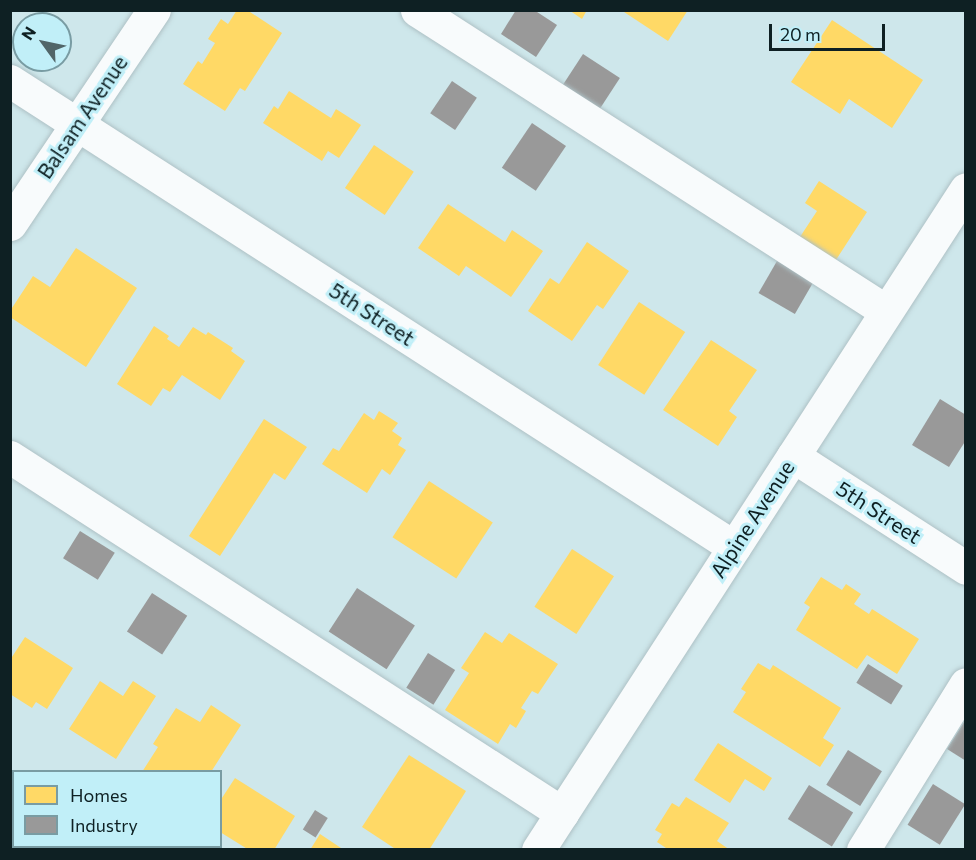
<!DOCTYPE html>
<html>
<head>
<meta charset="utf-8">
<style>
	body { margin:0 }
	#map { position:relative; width:976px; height:860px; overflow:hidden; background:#cee7eb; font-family:Commissioner,sans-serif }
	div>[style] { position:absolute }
	.homes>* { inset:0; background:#ffd966; transform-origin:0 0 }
	.industry>* { inset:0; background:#999; transform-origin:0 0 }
	.roads { filter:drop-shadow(0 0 2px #aec1c5) drop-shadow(0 0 2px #aec1c5) }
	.minor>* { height:33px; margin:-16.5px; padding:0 16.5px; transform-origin:16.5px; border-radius:16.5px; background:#f8fbfc }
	span { translate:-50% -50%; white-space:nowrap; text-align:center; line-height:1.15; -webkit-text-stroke:6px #c1eff8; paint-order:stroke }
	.street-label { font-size:21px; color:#0e2023 }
	.frame { position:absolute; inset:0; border:12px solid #0e2023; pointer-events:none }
	.legend { position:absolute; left:12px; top:770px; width:210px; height:78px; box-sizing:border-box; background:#c1eff8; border:2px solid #799ca3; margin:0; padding:8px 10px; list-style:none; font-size:18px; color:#0e2023 }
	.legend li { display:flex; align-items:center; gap:12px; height:30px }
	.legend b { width:30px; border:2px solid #799ca3 }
	.north { position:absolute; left:12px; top:12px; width:60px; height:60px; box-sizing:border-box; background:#c1eff8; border:2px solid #799ca3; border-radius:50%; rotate:303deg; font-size:16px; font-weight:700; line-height:24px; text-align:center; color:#0e2023 }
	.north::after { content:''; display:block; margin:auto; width:21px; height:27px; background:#516669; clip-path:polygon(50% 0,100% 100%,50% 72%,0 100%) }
	.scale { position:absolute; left:769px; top:24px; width:116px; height:27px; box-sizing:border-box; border:3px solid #0e2023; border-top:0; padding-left:8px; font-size:18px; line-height:21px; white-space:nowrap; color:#0e2023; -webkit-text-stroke:4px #c1eff8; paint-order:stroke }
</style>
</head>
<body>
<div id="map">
	<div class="homes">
		<div style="clip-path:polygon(237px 10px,247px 10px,282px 33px,245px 91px,240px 88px,225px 111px,183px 84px,198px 61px,202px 64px,215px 43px,208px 39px,221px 19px,228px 24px)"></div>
		<div style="clip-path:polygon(569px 10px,587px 10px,582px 19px)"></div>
		<div style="clip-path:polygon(621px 10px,688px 10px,668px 41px)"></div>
		<div style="clip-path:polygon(832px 20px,923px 80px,892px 128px,849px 99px,840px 114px,791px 82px)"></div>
		<div style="clip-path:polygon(289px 91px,331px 118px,336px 109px,361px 125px,339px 158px,328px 151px,322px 161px,263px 123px,274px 106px,278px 109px)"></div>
		<div style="left:374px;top:145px;width:48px;height:52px;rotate:34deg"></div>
		<div style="clip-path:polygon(819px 181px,867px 212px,834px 263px,798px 240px,817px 211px,805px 203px)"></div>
		<div style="clip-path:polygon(448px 204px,505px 242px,512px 230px,543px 251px,511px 297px,466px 266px,459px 276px,418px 248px)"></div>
		<div style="clip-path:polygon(587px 242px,629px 271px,603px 309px,597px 305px,572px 341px,528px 311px,550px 278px,559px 284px)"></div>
		<div style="clip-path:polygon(76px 248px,137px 288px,86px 367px,10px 317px,10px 311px,33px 276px,50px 287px)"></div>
		<div style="left:639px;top:302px;width:55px;height:75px;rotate:33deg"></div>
		<div style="clip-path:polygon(154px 326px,169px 336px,167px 339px,179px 347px,193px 327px,206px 335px,208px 332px,233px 348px,231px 351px,245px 361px,220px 400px,182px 375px,170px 392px,163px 388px,151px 406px,117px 384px)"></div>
		<div style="clip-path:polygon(711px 340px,757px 370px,729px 411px,737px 417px,718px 446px,663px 410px)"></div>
		<div style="clip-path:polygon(379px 411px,398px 423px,392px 431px,402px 438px,398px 445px,406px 450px,390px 475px,382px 469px,367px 493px,322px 464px,333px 448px,339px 451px,364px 413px,374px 420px)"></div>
		<div style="clip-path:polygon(264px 419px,307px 447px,285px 480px,274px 473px,220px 556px,189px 536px)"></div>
		<div style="left:429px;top:481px;width:76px;height:67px;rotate:33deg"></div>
		<div style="left:572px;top:549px;width:50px;height:69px;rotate:33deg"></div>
		<div style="clip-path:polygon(821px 577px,842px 590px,846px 584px,861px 594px,854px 604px,869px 614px,872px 609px,919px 639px,897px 674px,867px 655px,857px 669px,796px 630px,810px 607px,804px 603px)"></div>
		<div style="clip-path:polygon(485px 632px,502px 643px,509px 633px,558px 664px,538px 694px,532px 691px,521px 708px,526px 711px,516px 728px,510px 724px,498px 744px,445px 710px,469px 673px,461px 668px)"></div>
		<div style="clip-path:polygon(25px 637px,73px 668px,47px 709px,36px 702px,32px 708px,10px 694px,10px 660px)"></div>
		<div style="clip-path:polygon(758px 663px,770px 670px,773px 665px,841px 708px,823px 738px,834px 745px,820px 767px,733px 712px,746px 692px,741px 689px)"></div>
		<div style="clip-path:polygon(100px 681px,123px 696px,133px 681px,156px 696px,116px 759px,69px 729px)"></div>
		<div style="clip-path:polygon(211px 705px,241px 725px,211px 772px,142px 772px,158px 747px,153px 744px,176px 708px,200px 722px)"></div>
		<div style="clip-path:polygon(718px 743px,772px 778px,764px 791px,745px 779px,730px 803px,694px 780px)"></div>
		<div style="clip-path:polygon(409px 755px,466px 791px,429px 850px,397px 850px,362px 827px)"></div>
		<div style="clip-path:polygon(235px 778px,295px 816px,274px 850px,249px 850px,220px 832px,220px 801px)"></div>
		<div style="clip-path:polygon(686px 797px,729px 823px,717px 841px,730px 850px,669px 850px,657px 842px,662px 834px,655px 830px,672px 803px,679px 807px)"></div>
		<div style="clip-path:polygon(320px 834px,344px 850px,310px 850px)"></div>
	</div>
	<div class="industry">
		<div style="clip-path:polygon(516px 10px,534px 10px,557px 25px,536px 57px,501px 34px)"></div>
		<div style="left:583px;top:54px;width:44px;height:38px;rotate:33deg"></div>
		<div style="left:452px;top:81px;width:30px;height:39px;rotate:34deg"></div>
		<div style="left:532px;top:123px;width:41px;height:54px;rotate:34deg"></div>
		<div style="left:777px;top:261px;width:42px;height:37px;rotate:30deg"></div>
		<div style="clip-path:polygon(940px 399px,966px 415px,966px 440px,949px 467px,912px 445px)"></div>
		<div style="left:80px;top:531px;width:41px;height:32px;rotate:32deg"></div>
		<div style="left:357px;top:588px;width:69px;height:52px;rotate:33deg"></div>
		<div style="left:152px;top:593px;width:42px;height:46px;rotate:33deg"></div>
		<div style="left:428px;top:653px;width:32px;height:41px;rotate:32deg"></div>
		<div style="left:868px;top:664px;width:41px;height:22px;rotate:32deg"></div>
		<div style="clip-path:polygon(966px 719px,966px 761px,947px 749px)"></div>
		<div style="left:848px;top:750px;width:40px;height:41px;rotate:32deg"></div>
		<div style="left:933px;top:784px;width:38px;height:48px;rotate:32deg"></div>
		<div style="left:809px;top:785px;width:52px;height:40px;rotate:32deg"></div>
		<div style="left:315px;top:810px;width:15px;height:23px;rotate:32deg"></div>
	</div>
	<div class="roads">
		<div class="minor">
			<div style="left:417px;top:10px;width:557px;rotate:32.69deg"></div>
			<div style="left:10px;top:81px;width:861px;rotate:32.77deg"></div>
			<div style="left:10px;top:224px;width:258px;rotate:-56.1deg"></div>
			<div style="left:793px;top:456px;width:206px;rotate:32.9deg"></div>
			<div style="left:10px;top:457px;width:657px;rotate:32.82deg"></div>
			<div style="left:10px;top:801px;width:4px;rotate:27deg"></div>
			<div style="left:79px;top:846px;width:6px;rotate:39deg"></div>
			<div style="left:538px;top:850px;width:787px;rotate:-57.08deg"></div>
			<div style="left:863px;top:850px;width:195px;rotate:-58.2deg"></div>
		</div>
	</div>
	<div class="street-label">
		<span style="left:82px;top:117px;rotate:-56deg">Balsam Avenue</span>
		<span style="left:372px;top:314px;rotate:33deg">5th Street</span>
		<span style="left:879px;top:512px;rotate:33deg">5th Street</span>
		<span style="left:752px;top:519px;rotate:-57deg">Alpine Avenue</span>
	</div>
	<div class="frame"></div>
	<ul class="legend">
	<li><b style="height:16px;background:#ffd966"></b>Homes</li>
	<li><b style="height:16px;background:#999"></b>Industry</li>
	</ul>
	<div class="north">N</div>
	<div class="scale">20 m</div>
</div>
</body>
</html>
